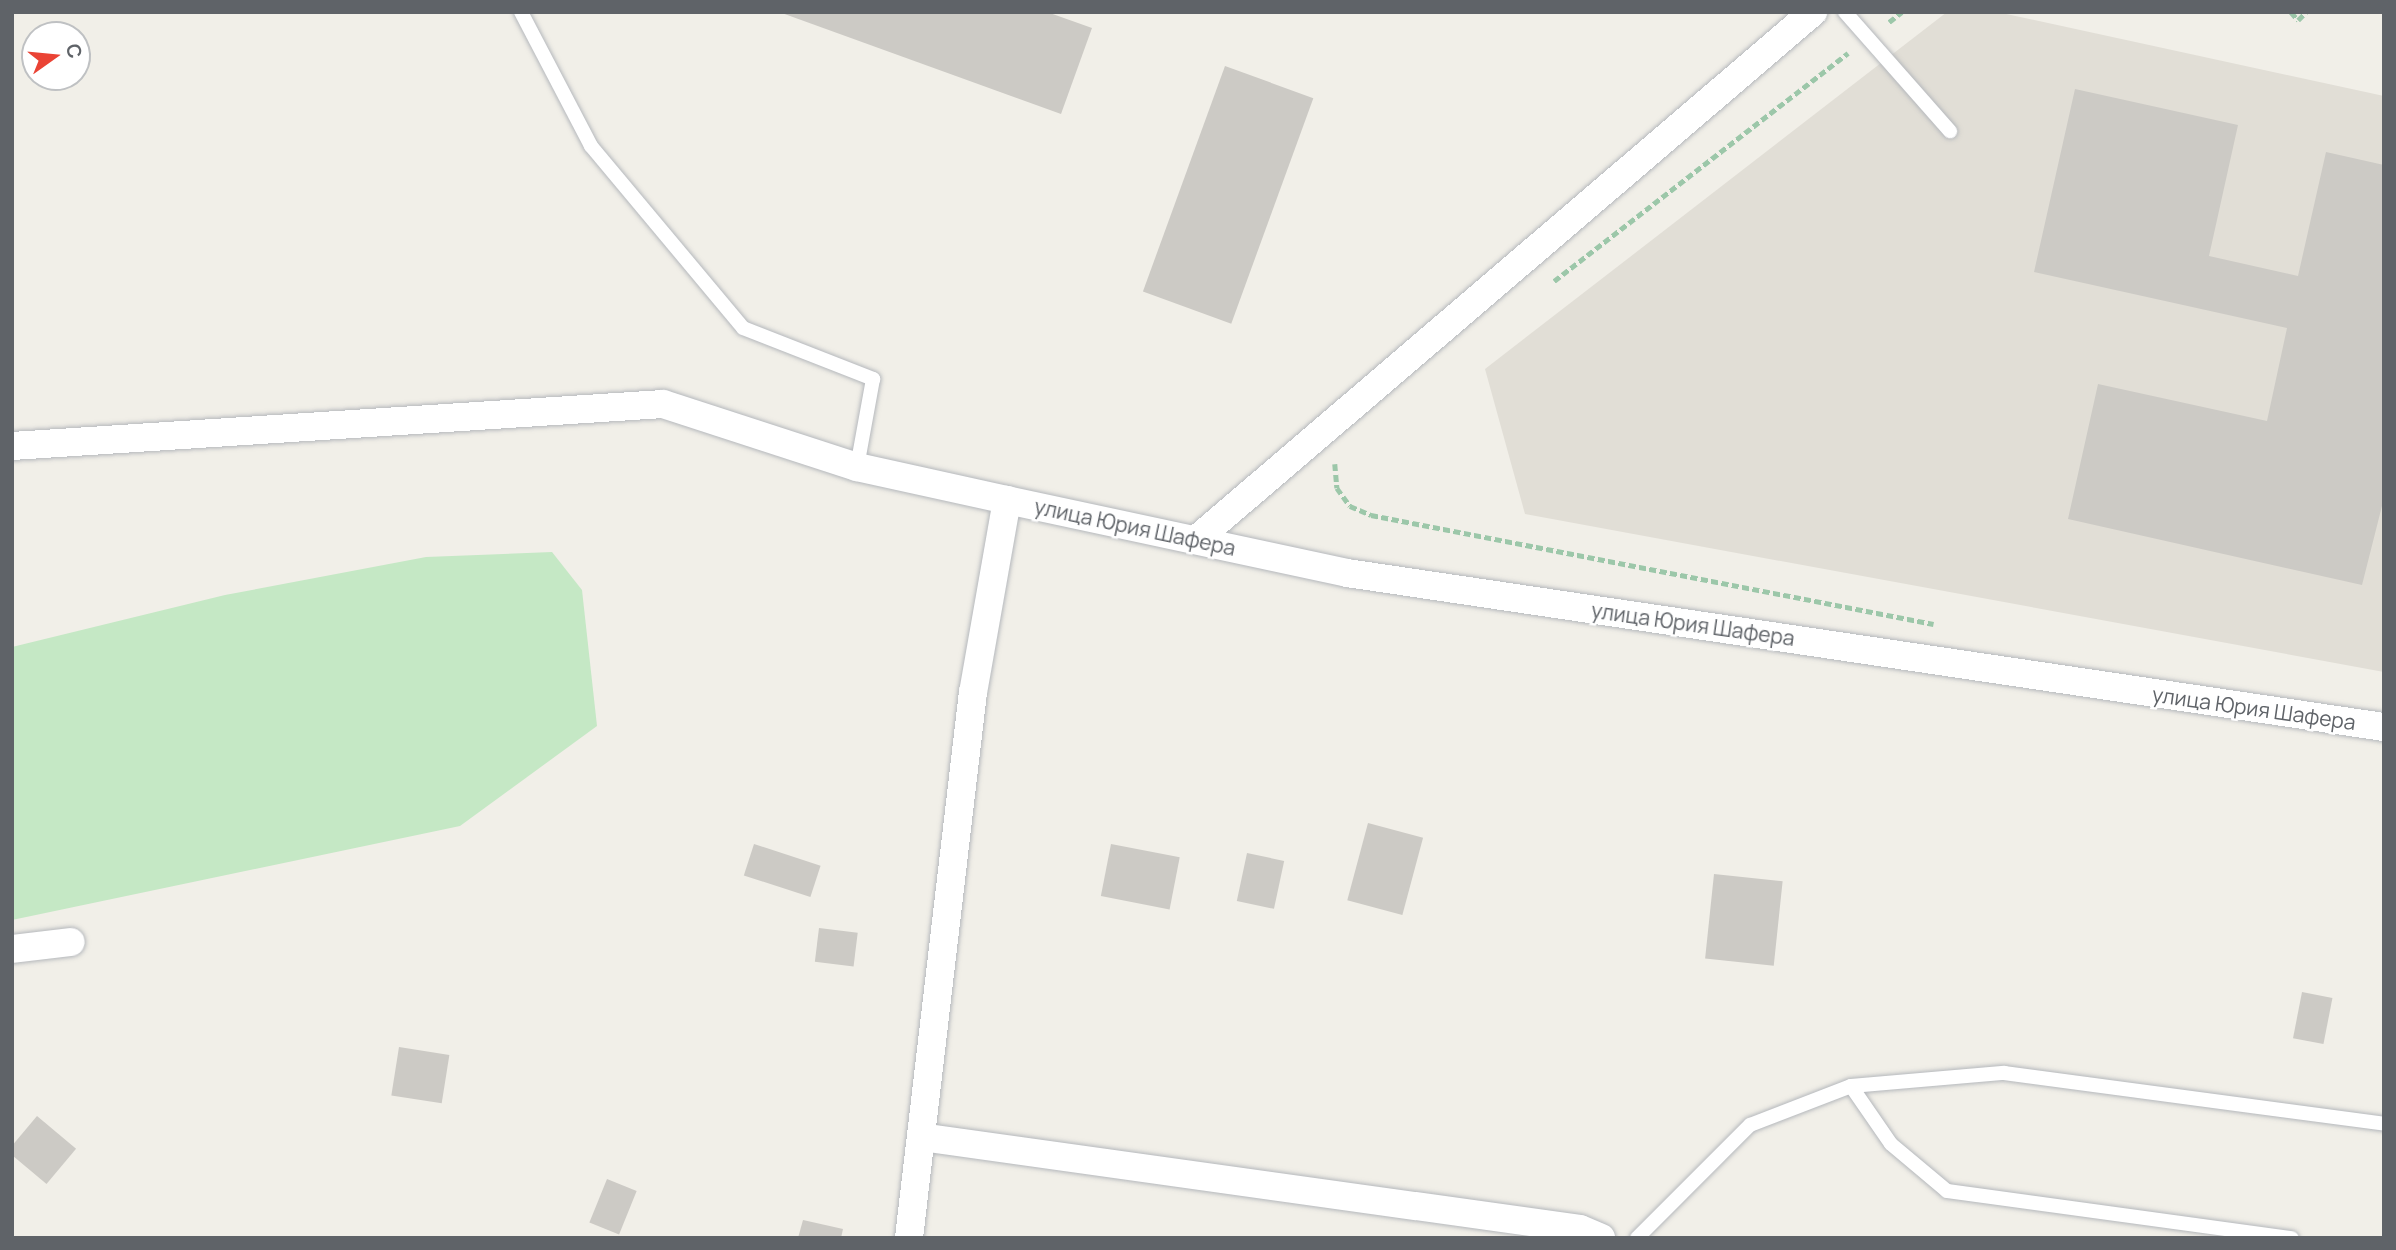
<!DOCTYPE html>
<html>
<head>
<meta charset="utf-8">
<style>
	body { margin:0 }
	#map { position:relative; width:2396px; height:1250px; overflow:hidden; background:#f1efe8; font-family:Manrope,sans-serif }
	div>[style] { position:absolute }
	.education>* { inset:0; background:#e1ded6 }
	.green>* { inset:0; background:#c5e8c5 }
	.building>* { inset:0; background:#cccac5; transform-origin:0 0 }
	.path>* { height:4.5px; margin-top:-2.25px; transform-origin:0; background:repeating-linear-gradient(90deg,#9cc7a9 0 7px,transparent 0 10.5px) }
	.roads { filter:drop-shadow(0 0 2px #b5b8bc) drop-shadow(0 0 2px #b5b8bc) }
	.lane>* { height:14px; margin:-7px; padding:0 7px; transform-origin:7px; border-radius:7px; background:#fff }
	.street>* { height:28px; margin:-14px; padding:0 14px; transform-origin:14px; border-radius:14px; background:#fff }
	span { translate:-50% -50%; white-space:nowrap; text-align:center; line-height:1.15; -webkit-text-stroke:5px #fff; paint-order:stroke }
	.street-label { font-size:21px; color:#5f6368 }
	.frame { position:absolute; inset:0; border:14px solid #5f6368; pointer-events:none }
	.north { position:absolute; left:21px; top:21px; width:70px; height:70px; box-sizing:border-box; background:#fff; border:2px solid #bfc1c3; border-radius:50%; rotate:75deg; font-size:19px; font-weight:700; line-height:28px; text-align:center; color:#5f6368 }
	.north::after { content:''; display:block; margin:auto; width:24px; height:32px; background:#ea4335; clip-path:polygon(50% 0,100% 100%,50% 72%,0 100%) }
</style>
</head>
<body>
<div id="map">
	<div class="education">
		<div style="clip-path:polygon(1947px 12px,1997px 12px,2384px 96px,2384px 672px,1525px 514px,1485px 369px)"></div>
	</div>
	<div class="green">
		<div style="clip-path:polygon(552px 552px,582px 590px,597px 726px,460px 826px,12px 920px,12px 647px,225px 595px,426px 557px)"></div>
	</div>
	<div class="building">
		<div style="clip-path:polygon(779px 12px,1047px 12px,1092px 28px,1061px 114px)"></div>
		<div style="left:1225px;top:66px;width:94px;height:240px;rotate:20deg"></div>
		<div style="clip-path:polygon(2075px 89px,2238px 125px,2209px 256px,2298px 276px,2326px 152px,2384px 165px,2384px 498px,2362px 585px,2068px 519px,2098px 384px,2267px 421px,2287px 328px,2034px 272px)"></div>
		<div style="left:1368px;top:823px;width:57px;height:80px;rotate:15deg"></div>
		<div style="left:754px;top:844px;width:70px;height:33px;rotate:18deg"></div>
		<div style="left:1111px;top:844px;width:70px;height:53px;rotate:11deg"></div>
		<div style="left:1247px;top:853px;width:38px;height:49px;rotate:12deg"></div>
		<div style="left:1714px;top:874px;width:69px;height:85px;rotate:6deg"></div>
		<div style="left:819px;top:928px;width:39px;height:34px;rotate:7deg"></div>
		<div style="left:2302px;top:992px;width:31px;height:47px;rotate:11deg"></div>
		<div style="left:399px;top:1047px;width:51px;height:49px;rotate:9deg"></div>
		<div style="left:37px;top:1116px;width:51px;height:46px;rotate:40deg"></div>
		<div style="left:607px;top:1179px;width:32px;height:47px;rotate:22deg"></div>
		<div style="clip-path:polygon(803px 1220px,843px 1229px,841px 1238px,798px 1238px)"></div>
	</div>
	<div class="path">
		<div style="left:2173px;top:12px;width:9px"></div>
		<div style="left:2291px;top:12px;width:11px;rotate:49deg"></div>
		<div style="left:2298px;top:20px;width:11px;rotate:-45deg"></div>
		<div style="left:1889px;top:22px;width:16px;rotate:-38deg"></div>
		<div style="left:1554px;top:281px;width:372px;rotate:-37.8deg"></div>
		<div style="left:1335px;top:464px;width:24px;rotate:85deg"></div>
		<div style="left:1337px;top:488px;width:22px;rotate:54deg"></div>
		<div style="left:1350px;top:506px;width:23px;rotate:23deg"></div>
		<div style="left:1371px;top:515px;width:573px;rotate:10.96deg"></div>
	</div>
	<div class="roads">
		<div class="lane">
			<div style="left:521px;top:12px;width:151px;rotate:62.4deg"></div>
			<div style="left:591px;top:146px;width:237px;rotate:50.1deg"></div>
			<div style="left:743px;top:328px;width:140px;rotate:21.4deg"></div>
			<div style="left:873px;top:379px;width:89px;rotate:100.3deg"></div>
			<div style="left:1845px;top:12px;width:159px;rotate:48.6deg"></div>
			<div style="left:1851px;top:1086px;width:70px;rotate:55.4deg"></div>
			<div style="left:1891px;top:1144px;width:73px;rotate:40deg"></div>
			<div style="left:1947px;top:1191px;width:348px;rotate:7.8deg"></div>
			<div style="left:1637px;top:1238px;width:160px;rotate:-45deg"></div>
			<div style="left:1750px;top:1125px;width:108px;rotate:-21.1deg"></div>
			<div style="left:1851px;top:1086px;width:154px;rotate:-4.9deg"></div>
			<div style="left:2004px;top:1073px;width:383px;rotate:7.6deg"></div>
		</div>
		<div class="street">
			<div style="left:12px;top:446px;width:652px;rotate:-3.69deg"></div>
			<div style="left:663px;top:404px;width:204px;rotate:18deg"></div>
			<div style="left:857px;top:467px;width:154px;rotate:12.4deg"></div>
			<div style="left:1007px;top:500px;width:195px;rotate:100deg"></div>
			<div style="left:973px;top:692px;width:550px;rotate:96.69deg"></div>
			<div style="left:1007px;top:500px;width:348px;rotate:12.1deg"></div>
			<div style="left:1347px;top:573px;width:1048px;rotate:8.45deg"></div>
			<div style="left:1197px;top:539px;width:811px;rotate:-40.55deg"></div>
			<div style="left:12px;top:949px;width:59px;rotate:-6.8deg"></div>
			<div style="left:921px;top:1137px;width:665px;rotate:7.95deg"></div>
			<div style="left:1580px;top:1229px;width:23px;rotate:23deg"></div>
		</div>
	</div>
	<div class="street-label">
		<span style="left:1135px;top:527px;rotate:12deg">улица Юрия Шафера</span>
		<span style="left:1693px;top:624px;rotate:8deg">улица Юрия Шафера</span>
		<span style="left:2254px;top:708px;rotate:8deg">улица Юрия Шафера</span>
	</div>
	<div class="frame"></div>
	<div class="north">С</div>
</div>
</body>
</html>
